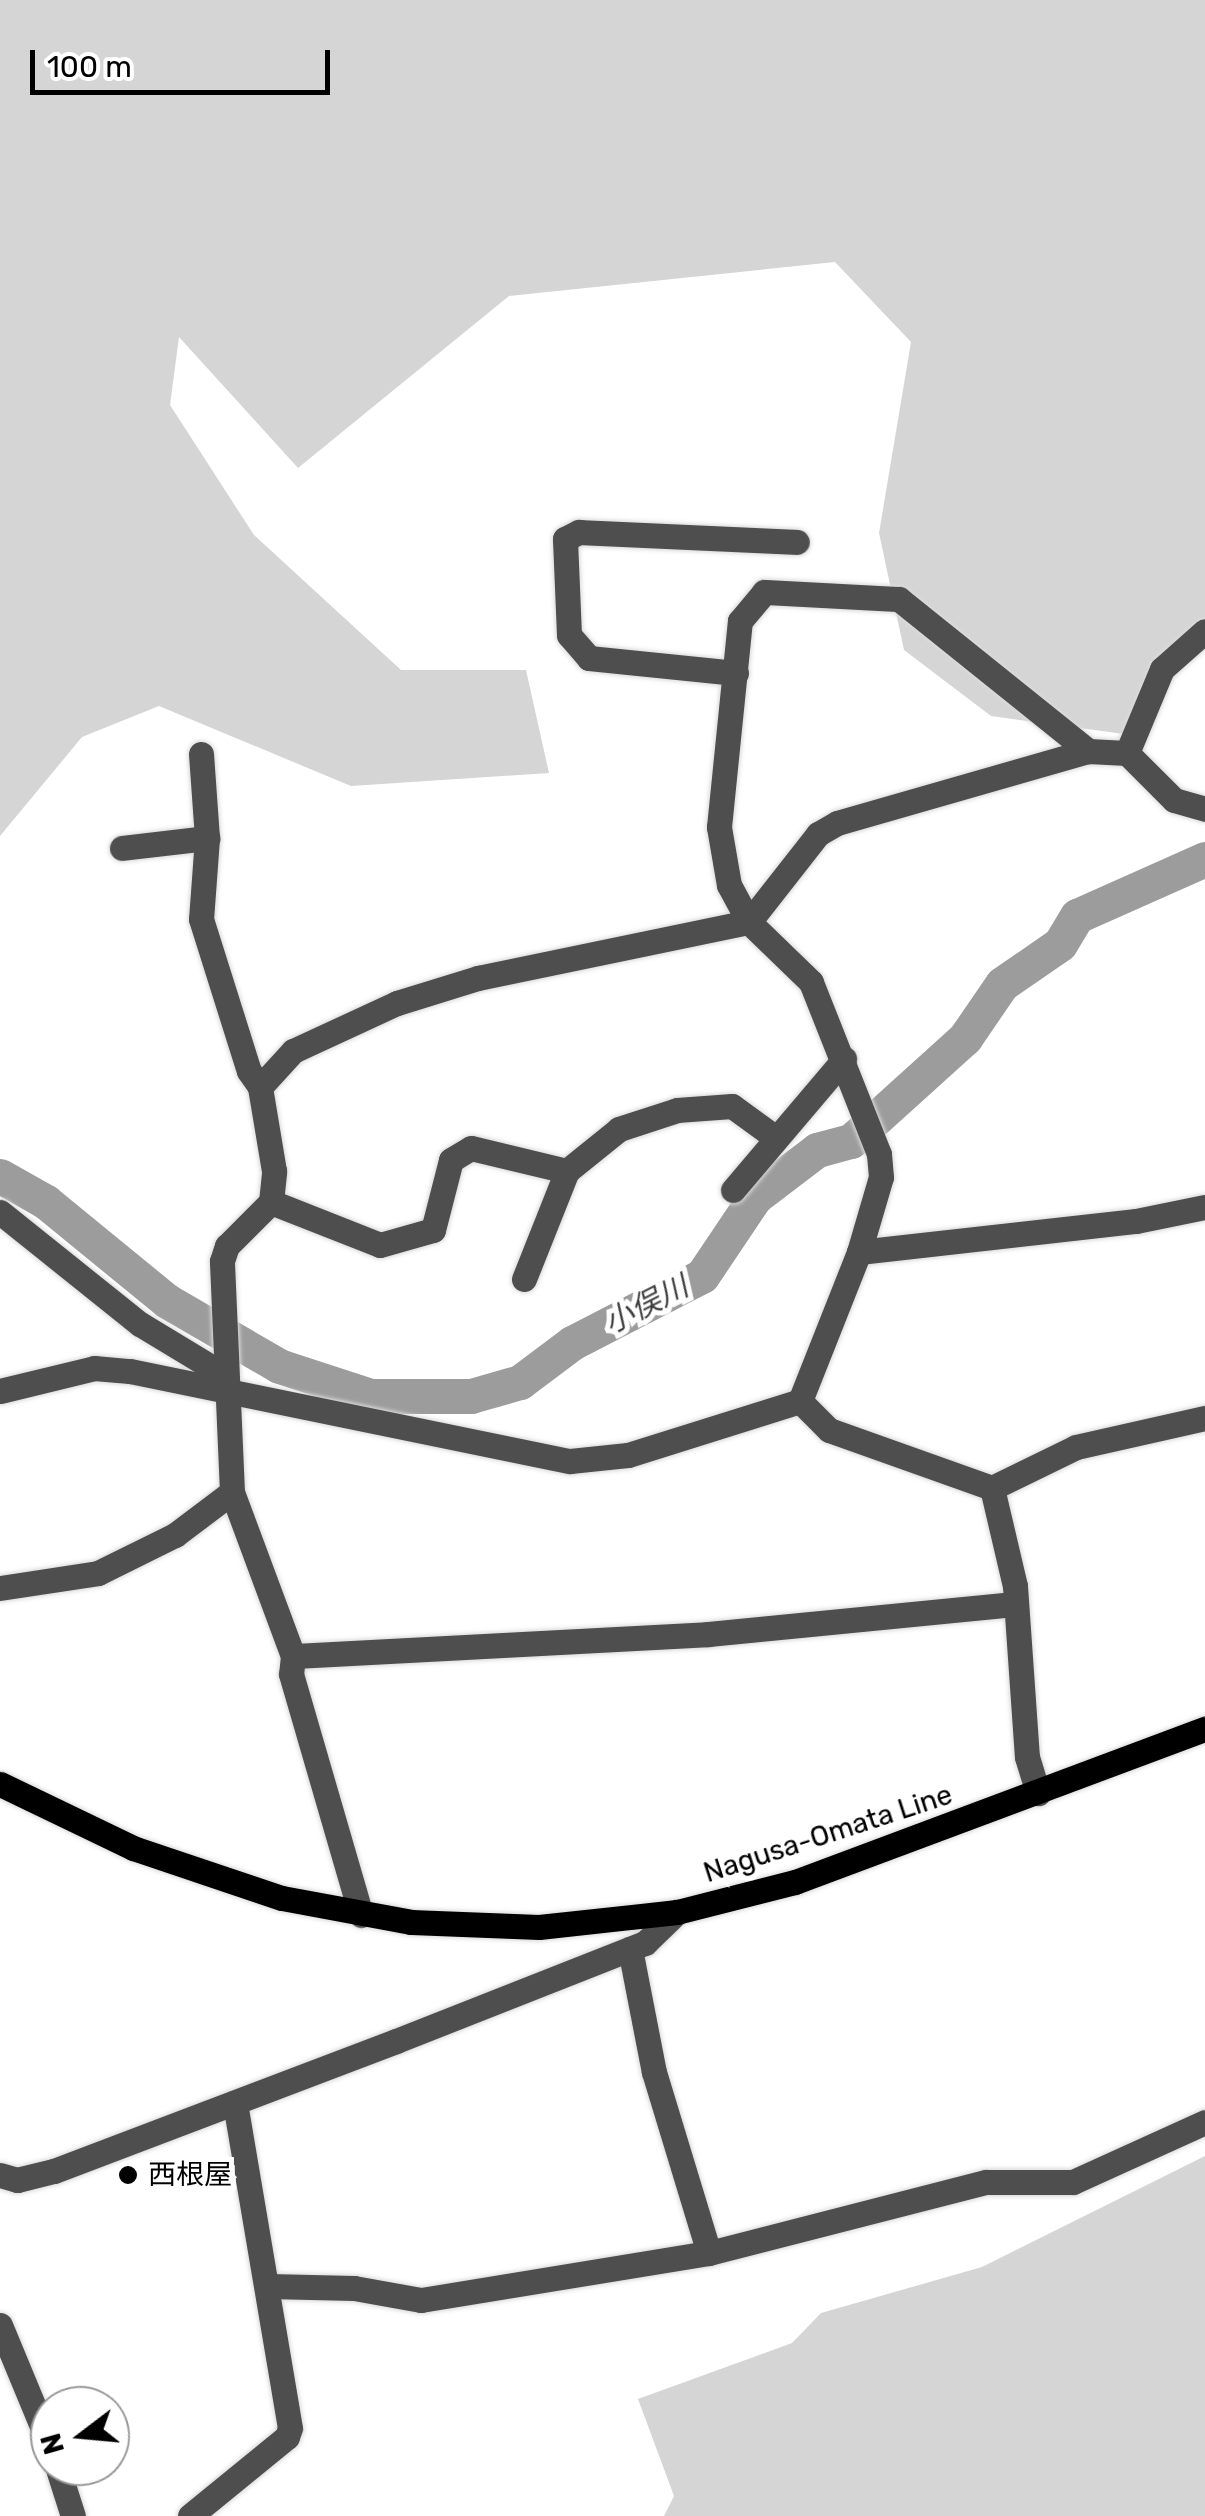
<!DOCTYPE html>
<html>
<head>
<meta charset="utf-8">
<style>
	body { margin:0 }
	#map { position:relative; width:1205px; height:2516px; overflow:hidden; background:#fff; font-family:Rubik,"Noto Sans JP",sans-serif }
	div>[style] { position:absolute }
	.green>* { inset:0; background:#d5d5d5 }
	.river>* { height:35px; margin:-17.5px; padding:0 17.5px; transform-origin:17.5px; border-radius:17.5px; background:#9c9c9c }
	.roads { filter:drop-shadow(0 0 2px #dbdbdb) drop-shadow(0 0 2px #dbdbdb) }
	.minor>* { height:25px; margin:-12.5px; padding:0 12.5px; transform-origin:12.5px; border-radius:12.5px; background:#4e4e4e }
	.major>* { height:25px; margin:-12.5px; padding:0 12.5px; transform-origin:12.5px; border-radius:12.5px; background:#000 }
	.dots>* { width:28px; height:28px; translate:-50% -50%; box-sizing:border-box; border:5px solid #fff; border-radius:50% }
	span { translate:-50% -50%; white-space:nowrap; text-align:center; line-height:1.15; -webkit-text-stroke:10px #fff; paint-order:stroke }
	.street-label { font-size:28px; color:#000 }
	.poi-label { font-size:28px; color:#000 }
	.left { translate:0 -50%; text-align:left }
	.water-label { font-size:30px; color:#3d3d3d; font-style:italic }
	.north { position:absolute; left:30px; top:2386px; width:100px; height:100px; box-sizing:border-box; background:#fff; border:2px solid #999; border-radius:50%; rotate:254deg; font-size:28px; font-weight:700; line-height:40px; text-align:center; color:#000 }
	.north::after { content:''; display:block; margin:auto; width:35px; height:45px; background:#000; clip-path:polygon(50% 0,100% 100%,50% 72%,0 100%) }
	.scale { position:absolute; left:30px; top:50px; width:300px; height:45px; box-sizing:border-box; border:5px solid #000; border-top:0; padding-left:12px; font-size:30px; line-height:35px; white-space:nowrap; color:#000; -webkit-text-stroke:8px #fff; paint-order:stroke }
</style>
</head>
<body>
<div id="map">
	<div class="green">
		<div style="clip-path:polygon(0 0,1205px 0,1205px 622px,1124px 734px,991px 716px,904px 650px,879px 533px,911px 342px,835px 262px,509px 296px,298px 468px,179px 337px,170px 405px,254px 535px,401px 670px,526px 670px,549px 773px,351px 786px,159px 706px,82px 737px,0 836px)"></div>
		<div style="clip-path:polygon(1205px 2156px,1205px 2516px,664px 2516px,674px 2496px,638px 2399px,792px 2343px,821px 2313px,982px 2267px)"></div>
	</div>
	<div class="river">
		<div style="left:0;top:1176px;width:53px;rotate:29.5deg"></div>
		<div style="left:46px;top:1202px;width:156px;rotate:39.3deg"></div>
		<div style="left:167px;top:1301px;width:129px;rotate:30.1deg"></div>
		<div style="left:279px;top:1366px;width:96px;rotate:18.2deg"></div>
		<div style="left:370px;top:1396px;width:101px"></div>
		<div style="left:471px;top:1396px;width:51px;rotate:-15.9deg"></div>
		<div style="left:520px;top:1382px;width:65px;rotate:-36.9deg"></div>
		<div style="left:572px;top:1343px;width:146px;rotate:-27.3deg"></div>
		<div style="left:702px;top:1276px;width:95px;rotate:-56.1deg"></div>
		<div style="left:755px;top:1197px;width:78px;rotate:-37.2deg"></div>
		<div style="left:817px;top:1150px;width:35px;rotate:-15deg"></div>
		<div style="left:851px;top:1141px;width:154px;rotate:-42.1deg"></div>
		<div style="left:965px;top:1038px;width:65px;rotate:-55.6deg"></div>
		<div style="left:1002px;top:984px;width:70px;rotate:-34.6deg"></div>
		<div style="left:1060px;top:944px;width:33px;rotate:-59deg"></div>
		<div style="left:1077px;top:916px;width:140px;rotate:-24deg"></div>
	</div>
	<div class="roads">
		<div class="minor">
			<div style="left:736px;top:673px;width:148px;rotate:-174.2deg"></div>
			<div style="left:589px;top:658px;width:30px;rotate:-131deg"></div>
			<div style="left:569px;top:635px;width:96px;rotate:-92.4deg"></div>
			<div style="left:565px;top:539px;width:16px;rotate:-27deg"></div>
			<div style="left:579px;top:532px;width:218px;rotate:2.6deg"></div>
			<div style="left:1127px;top:753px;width:91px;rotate:-67.4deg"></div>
			<div style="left:1162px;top:669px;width:57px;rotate:-41.5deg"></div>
			<div style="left:201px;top:754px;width:84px;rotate:85.9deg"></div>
			<div style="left:207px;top:838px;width:81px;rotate:94.2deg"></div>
			<div style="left:201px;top:919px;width:159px;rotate:72.5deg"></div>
			<div style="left:249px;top:1071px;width:19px;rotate:55deg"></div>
			<div style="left:122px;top:848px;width:86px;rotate:-6.7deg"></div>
			<div style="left:733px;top:1190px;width:172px;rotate:-49.7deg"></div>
			<div style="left:271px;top:1202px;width:117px;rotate:21.5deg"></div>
			<div style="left:380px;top:1245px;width:55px;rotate:-15.8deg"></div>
			<div style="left:433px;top:1230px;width:72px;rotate:-75.6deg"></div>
			<div style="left:451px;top:1160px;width:23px;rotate:-31deg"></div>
			<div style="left:471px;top:1148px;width:99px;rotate:13.5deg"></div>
			<div style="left:0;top:1212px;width:179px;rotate:38.7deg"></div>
			<div style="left:140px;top:1324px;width:100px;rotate:31.2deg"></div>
			<div style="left:859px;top:1252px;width:279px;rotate:-6.4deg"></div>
			<div style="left:1136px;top:1221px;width:70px;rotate:-11.5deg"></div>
			<div style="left:524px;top:1279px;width:116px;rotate:-68.3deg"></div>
			<div style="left:567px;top:1171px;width:67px;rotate:-38.9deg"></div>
			<div style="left:619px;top:1129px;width:61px;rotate:-18.1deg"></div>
			<div style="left:677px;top:1110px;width:55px;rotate:-4.2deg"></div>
			<div style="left:732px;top:1106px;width:54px;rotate:36deg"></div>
			<div style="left:0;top:1391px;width:97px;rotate:-13.7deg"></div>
			<div style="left:94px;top:1368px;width:36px;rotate:5deg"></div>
			<div style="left:130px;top:1371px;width:449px;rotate:11.6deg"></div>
			<div style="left:570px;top:1461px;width:58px;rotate:-5.9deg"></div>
			<div style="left:628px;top:1455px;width:180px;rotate:-17.4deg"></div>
			<div style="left:992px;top:1488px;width:173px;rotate:-160.4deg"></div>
			<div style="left:829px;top:1430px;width:41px;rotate:-135deg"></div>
			<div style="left:800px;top:1401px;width:160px;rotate:-68.4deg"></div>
			<div style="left:859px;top:1252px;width:78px;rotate:-73.7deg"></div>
			<div style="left:881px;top:1177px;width:23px;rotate:-95deg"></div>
			<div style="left:879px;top:1154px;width:185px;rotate:-111.6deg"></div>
			<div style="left:811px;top:982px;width:86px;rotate:-135.9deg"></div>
			<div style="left:749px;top:922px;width:42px;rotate:-118.4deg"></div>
			<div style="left:729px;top:885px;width:59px;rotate:-99.8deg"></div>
			<div style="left:719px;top:827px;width:207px;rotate:-84.2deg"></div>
			<div style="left:740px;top:621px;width:38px;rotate:-50deg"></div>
			<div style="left:764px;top:592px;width:135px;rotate:3deg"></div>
			<div style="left:899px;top:599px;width:243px;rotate:38.8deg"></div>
			<div style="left:992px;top:1488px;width:101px;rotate:76.8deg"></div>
			<div style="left:1015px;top:1586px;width:171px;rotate:86deg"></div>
			<div style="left:1027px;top:1757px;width:38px;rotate:73deg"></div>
			<div style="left:992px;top:1488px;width:93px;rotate:-26deg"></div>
			<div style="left:1076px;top:1447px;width:132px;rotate:-12.7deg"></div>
			<div style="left:232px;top:1492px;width:175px;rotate:69.6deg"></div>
			<div style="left:293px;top:1656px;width:18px;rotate:96deg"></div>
			<div style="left:291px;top:1674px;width:251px;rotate:73.8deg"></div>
			<div style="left:0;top:1588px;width:99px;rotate:-8.7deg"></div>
			<div style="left:98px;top:1573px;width:86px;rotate:-26.3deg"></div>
			<div style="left:175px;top:1535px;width:71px;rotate:-37deg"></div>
			<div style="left:232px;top:1492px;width:231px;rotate:-92.5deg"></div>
			<div style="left:222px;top:1261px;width:16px;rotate:-72deg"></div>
			<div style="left:227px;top:1246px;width:62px;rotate:-45deg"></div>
			<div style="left:271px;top:1202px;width:31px;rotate:-84deg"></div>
			<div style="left:274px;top:1171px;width:85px;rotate:-99.5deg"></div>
			<div style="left:260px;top:1087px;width:49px;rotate:-47.5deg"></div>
			<div style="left:293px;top:1051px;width:115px;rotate:-24.8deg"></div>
			<div style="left:397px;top:1003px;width:85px;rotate:-17.2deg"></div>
			<div style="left:478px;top:978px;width:277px;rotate:-11.7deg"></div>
			<div style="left:749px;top:922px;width:112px;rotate:-51.9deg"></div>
			<div style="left:818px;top:834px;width:22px;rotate:-30deg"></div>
			<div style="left:837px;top:823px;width:261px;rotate:-16deg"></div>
			<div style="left:1088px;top:751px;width:39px;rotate:3deg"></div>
			<div style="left:1127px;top:753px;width:66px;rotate:45deg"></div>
			<div style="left:1174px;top:800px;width:32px;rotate:16deg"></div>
			<div style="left:293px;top:1656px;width:416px;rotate:-3deg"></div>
			<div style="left:708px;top:1634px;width:308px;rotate:-5.6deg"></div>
			<div style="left:630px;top:1949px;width:125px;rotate:79deg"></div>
			<div style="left:654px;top:2072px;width:189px;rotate:73.1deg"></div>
			<div style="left:0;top:2175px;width:18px;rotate:16deg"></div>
			<div style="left:17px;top:2180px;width:38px;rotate:-14deg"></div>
			<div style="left:54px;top:2171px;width:366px;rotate:-20.8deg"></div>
			<div style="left:396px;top:2041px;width:268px;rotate:-21.5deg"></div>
			<div style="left:645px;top:1943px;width:45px;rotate:-44.1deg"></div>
			<div style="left:268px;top:2286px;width:86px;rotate:1.3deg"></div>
			<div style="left:354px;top:2288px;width:68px;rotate:10.2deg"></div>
			<div style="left:421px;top:2300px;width:292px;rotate:-9.3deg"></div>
			<div style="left:709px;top:2253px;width:286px;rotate:-14.4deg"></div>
			<div style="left:986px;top:2182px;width:87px"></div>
			<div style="left:1073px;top:2182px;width:145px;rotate:-24.4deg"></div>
			<div style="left:0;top:2325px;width:131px;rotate:67.5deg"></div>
			<div style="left:57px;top:2466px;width:52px;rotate:72.3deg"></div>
			<div style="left:190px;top:2516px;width:125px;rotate:-39.2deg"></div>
			<div style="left:287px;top:2437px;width:9px;rotate:-72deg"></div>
			<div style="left:290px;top:2428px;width:330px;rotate:-99.6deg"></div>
		</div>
		<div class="major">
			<div style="left:0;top:1784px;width:148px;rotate:25.7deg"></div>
			<div style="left:133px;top:1848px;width:157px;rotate:18.6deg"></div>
			<div style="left:282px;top:1898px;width:131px;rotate:10.5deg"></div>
			<div style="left:411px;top:1922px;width:128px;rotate:2.2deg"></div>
			<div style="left:539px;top:1927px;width:139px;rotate:-6.2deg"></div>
			<div style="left:677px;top:1912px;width:122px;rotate:-14.3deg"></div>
			<div style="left:795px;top:1882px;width:438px;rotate:-20.5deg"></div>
		</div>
	</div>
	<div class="dots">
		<div style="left:128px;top:2175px;background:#000"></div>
	</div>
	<div class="street-label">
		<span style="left:828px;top:1834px;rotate:-18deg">Nagusa-Omata Line</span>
	</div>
	<div class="poi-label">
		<span class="left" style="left:148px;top:2175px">西根屋</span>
	</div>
	<div class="water-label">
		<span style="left:646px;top:1305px;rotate:-27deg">小俣川</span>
	</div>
	<div class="north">N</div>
	<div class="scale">100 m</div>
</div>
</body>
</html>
